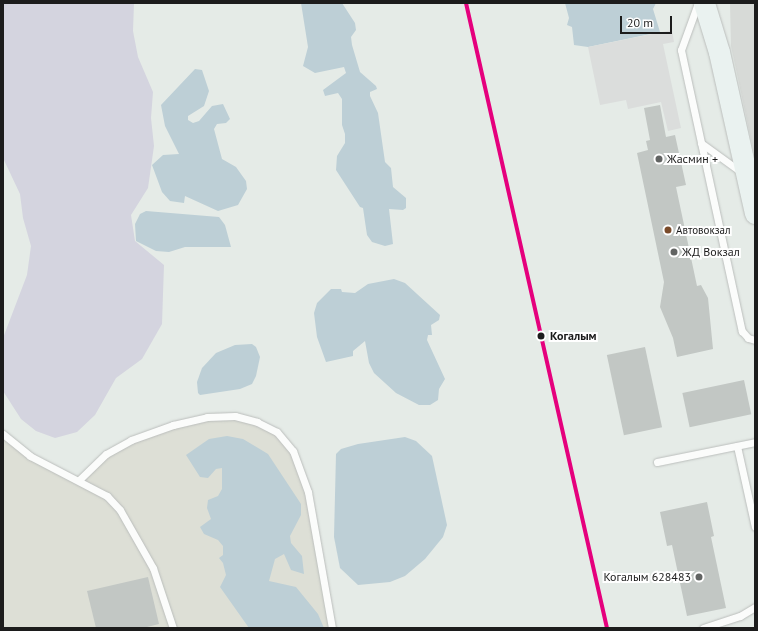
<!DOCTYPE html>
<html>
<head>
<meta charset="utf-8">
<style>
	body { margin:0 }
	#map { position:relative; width:758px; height:631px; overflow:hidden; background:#e5ebe7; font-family:"PT Sans",sans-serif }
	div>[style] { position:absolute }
	.residential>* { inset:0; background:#d7dad7 }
	.industrial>* { inset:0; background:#dddfd6 }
	.forest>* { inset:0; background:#bdcfd6 }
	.wetland>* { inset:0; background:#d4d4df }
	.parking>* { inset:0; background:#dbdddc }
	.building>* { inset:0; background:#c2c7c4; transform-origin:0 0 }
	.roads { filter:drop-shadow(0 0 1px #bbbebc) drop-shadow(0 0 1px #bbbebc) }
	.service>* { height:7px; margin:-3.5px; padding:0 3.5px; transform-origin:3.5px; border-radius:3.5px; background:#fbfcfb }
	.secondary>* { height:21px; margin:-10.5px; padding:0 10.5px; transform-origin:10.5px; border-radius:10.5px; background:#eaf2f0 }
	.rail-1>* { height:4px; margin:-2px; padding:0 2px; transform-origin:2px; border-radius:2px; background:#e5007d }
	.dots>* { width:11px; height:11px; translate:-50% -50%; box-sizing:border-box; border:2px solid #fff; border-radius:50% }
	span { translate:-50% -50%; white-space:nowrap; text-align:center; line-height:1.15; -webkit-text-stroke:4px #fff; paint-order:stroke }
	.bus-label { font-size:11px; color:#1c1c1c }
	.left { translate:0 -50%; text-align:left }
	.poi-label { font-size:12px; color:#1c1c1c }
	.right { translate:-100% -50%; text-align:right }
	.stop-label { font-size:12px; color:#1c1c1c; font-weight:700 }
	.frame { position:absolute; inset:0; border:4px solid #1c1c1c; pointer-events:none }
	.scale { position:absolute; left:620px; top:16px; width:52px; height:18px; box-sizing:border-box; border:2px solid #1c1c1c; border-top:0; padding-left:5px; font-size:12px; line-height:14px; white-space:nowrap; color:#1c1c1c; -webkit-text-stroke:3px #fff; paint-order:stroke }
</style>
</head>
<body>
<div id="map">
	<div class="residential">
		<div style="clip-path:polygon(730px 3px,755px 3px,755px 158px,731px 46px)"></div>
	</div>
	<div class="industrial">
		<div style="clip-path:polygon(235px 416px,277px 432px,302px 471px,332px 628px,3px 628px,3px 434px,13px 444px,79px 480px,106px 454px,173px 425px)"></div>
	</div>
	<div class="forest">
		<div style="clip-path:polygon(301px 3px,342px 3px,355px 23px,356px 30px,351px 37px,352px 45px,360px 72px,376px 86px,377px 89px,370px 92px,370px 96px,378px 113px,385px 162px,391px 168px,393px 187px,406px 198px,406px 208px,403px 210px,389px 209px,393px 244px,385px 246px,372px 242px,367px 235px,363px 208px,360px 207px,336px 170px,337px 156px,345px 143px,345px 134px,342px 125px,342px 99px,338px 93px,325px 96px,323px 90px,346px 73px,344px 67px,315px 73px,303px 66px,308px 47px)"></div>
		<div style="clip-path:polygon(565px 3px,656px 3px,653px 9px,660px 32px,588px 47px,574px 45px,572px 27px,567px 25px,569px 18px)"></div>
		<div style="clip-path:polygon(195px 69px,202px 70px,209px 91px,204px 106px,188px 116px,188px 120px,193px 123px,199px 121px,212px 106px,223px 104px,230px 119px,226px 123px,217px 124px,214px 129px,222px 159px,236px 167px,246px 181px,247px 189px,238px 205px,218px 211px,185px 196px,184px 203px,170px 201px,162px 192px,152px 165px,163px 155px,179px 154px,165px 126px,161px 105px)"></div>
		<div style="clip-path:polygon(146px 211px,219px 217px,225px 225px,231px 247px,185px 247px,169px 252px,156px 251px,136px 241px,135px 224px,140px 214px)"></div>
		<div style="clip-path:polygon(394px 279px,405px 283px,440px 315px,439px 320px,431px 325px,432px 335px,428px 335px,427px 340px,445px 379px,439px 389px,438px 400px,430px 405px,419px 405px,396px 393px,374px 373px,369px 363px,365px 341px,353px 351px,353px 356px,326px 362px,317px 337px,314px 313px,317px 303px,331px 289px,341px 289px,342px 292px,355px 293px,368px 284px)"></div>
		<div style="clip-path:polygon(252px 344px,256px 347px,260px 357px,256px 376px,252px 384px,240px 389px,200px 395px,198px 393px,197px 382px,202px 368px,216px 353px,235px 345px)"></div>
		<div style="clip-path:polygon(227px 436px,243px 439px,268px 454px,301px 504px,301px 515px,290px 536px,291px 543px,302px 556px,304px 574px,291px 570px,284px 554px,275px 559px,269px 581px,296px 587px,318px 614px,324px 628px,249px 628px,220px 587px,226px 575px,223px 563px,219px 558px,223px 555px,223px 546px,218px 540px,204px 534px,200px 527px,211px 519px,207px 508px,208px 500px,218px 496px,222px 489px,222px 468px,216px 469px,208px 478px,200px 477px,186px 455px,209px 439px)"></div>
		<div style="clip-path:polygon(405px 437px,416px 441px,432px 456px,447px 525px,443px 537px,425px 559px,405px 576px,390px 582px,358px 585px,340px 568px,334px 537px,336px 454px,341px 449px,358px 444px)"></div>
	</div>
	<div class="wetland">
		<div style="clip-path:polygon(3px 3px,134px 3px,133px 31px,138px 57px,153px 92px,151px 118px,154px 146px,148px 188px,131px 215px,135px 241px,164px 265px,162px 324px,142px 359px,116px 378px,95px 415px,77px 432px,55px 438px,36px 431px,21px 419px,3px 391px,3px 338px,27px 275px,31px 246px,23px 218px,20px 194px,3px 158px)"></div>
	</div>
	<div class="parking">
		<div style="clip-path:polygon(672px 30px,674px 42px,663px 44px,681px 128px,668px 131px,661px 102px,628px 109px,626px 100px,600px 105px,588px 47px)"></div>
	</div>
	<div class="building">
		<div style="clip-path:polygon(660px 105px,666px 137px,675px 135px,686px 185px,676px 187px,697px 286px,701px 285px,708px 298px,713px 349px,677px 357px,673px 338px,660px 307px,664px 282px,637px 153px,648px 150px,646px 141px,650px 140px,644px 108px)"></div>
		<div style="left:645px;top:347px;width:82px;height:39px;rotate:78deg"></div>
		<div style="left:744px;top:380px;width:35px;height:63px;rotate:78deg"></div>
		<div style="clip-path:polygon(707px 502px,714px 536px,711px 537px,726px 608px,687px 616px,672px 545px,667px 546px,660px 512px)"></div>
		<div style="clip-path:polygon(148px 577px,159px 624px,143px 628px,96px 628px,87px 591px)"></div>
	</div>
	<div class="roads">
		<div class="service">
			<div style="left:698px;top:3px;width:50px;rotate:109.9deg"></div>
			<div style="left:681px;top:50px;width:288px;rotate:77.8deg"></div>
			<div style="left:742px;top:331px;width:9px;rotate:49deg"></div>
			<div style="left:748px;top:338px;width:7px;rotate:16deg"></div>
			<div style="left:701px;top:143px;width:49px;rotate:35.9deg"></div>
			<div style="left:3px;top:434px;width:35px;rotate:39deg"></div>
			<div style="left:30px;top:456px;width:87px;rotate:27.5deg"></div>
			<div style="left:107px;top:496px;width:19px;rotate:47deg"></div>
			<div style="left:120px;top:510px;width:67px;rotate:60.4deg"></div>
			<div style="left:153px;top:568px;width:63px;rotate:71.6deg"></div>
			<div style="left:737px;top:446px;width:83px;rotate:77.5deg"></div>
			<div style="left:657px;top:462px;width:100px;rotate:-11.5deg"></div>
			<div style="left:79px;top:480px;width:37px;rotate:-44deg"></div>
			<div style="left:106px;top:454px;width:29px;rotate:-29deg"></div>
			<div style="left:131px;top:440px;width:45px;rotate:-19.7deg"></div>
			<div style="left:173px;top:425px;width:35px;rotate:-13deg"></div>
			<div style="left:207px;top:417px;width:28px;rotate:-2deg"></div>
			<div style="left:235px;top:416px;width:23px;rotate:15deg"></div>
			<div style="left:257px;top:422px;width:22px;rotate:27deg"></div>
			<div style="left:277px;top:432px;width:25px;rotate:50deg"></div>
			<div style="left:293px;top:451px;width:44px;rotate:69.9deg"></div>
			<div style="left:308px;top:492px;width:138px;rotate:80deg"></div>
			<div style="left:703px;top:628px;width:39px;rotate:-18deg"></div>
			<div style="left:740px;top:616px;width:17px;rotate:-31deg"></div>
		</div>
		<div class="secondary">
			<div style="left:704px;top:3px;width:51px;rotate:73deg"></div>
			<div style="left:719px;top:52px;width:165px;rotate:77.4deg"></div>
		</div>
	</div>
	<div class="rail-1">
		<div style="left:466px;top:3px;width:641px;rotate:77.29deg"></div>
	</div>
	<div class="dots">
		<div style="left:659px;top:159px;background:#626463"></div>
		<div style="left:668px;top:230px;background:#7a4b2a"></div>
		<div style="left:674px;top:252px;background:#626463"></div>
		<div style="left:541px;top:336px;background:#1c1c1c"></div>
		<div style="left:699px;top:577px;background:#626463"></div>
	</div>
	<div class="bus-label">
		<span class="left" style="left:676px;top:230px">Автовокзал</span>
	</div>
	<div class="poi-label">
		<span class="left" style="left:667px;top:159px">Жасмин +</span>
		<span class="left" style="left:682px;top:252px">ЖД Вокзал</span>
		<span class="right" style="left:691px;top:577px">Когалым 628483</span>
	</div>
	<div class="stop-label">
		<span class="left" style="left:550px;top:336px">Когалым</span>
	</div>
	<div class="frame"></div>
	<div class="scale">20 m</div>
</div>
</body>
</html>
